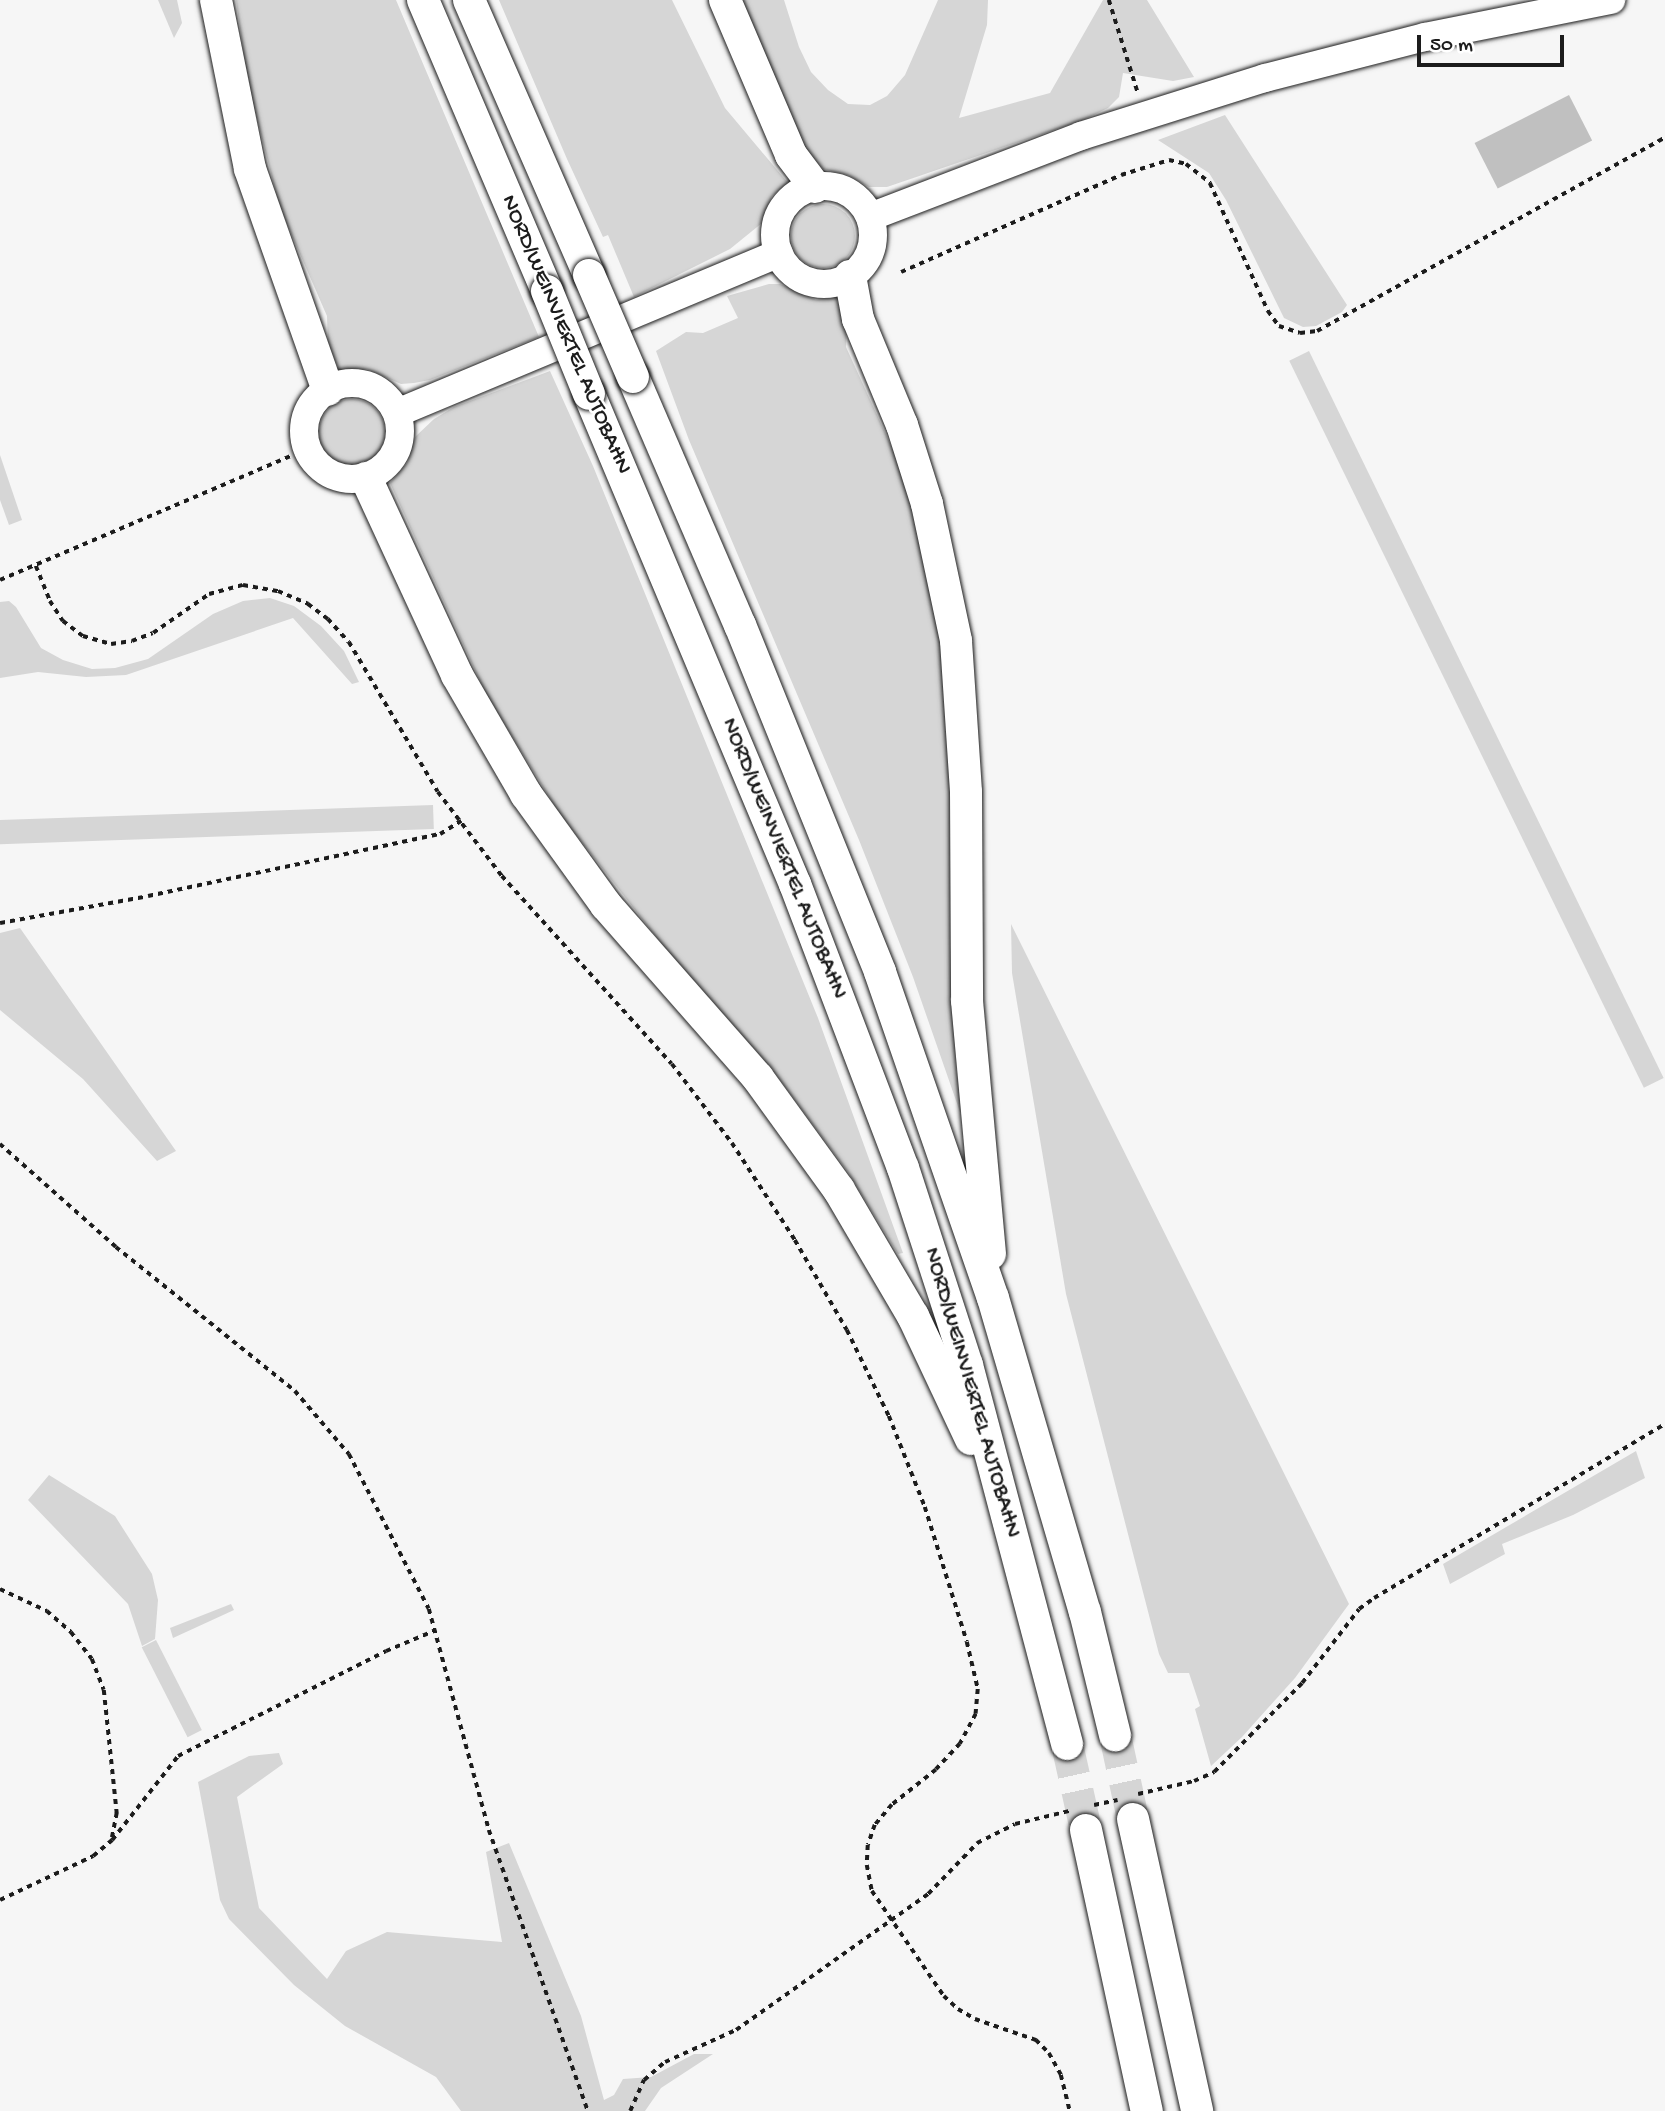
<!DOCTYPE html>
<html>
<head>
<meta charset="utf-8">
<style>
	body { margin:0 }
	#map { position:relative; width:1665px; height:2111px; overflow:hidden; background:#f6f6f6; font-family:"Gochi Hand",sans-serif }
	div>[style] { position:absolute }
	.green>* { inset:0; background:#d6d6d6; transform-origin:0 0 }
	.round { border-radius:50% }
	.building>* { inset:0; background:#c0c0c0; transform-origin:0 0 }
	.highway-tunnel>* { height:32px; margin-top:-16px; transform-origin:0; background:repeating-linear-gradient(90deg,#d5d5d5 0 32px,transparent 0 48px) }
	.path>* { height:3.5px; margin-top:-1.75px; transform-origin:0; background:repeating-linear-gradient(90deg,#1c1c1c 0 5px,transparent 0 10px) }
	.roads { filter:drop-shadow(0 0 2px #1c1c1c) drop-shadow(0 0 2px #1c1c1c) }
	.major>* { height:28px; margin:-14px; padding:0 14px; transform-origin:14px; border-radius:14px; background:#fff }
	.major>.ring { margin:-14px; padding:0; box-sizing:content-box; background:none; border:28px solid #fff; border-radius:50% }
	.highway>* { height:32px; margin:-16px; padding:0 16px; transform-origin:16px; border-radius:16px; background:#fff }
	.bridges { filter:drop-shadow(0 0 2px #1c1c1c) drop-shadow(0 0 2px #1c1c1c) }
	.highway-bridge>* { height:32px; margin:-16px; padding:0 16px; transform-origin:16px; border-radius:16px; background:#fff }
	span { translate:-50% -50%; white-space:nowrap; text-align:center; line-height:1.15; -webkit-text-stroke:5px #fff; paint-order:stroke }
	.street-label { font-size:23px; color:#1c1c1c }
	.scale { position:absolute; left:1417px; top:35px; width:147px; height:32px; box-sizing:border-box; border:4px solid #1c1c1c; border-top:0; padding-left:9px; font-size:21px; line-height:24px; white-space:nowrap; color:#1c1c1c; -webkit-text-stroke:5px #fff; paint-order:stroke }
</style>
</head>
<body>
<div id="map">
	<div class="green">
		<div style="clip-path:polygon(158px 0,177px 0,182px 23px,174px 38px)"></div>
		<div style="clip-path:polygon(236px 0,396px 0,539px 337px,430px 380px,414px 383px,401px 384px,367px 369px,340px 372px,328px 344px,327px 316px,280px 208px,248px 84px)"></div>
		<div style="clip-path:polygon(499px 0,672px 0,725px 108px,788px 183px,772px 196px,762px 223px,730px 249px,634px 297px,608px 235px,603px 237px,567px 159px)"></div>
		<div style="clip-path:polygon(740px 0,784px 0,799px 47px,811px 72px,828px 90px,848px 104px,870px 105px,887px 96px,905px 75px,938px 0,988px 0,987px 25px,959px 118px,1050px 93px,1103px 0,1147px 0,1194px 77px,1173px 81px,1123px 73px,1119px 97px,1108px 108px,1083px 120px,887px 187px,869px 187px,848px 175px,823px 169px,797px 138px)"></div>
		<div style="clip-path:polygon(1225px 115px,1347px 305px,1342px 312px,1316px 326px,1303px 327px,1284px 318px,1226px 200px,1209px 173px,1158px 140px)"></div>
		<div class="round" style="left:791px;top:204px;width:64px;height:64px"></div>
		<div style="clip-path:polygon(769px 284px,780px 284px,816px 300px,835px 297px,847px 322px,846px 347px,898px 461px,911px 501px,941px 643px,950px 787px,950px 942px,956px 1070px,963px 1107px,960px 1112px,913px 977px,859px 840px,689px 440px,656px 351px,686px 332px,703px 333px,738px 318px,727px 296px)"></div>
		<div style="left:1309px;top:351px;width:809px;height:22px;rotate:64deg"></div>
		<div style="clip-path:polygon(550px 371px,593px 466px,818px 1018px,903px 1253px,898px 1254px,848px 1172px,772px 1069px,665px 948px,559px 813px,485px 692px,390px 483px,407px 463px,415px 437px,434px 419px,454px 407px)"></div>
		<div class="round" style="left:319px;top:399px;width:66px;height:66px"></div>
		<div style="clip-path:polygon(0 455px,22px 520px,9px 525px,0 500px)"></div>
		<div style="clip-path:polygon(270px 598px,294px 606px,321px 626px,344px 651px,359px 682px,352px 684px,293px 618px,126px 675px,86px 677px,38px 672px,0 678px,0 602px,9px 601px,16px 607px,41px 648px,63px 660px,92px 669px,115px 668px,148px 659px,213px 614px,243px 601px)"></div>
		<div style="left:433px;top:805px;width:24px;height:442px;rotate:88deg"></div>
		<div style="clip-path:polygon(1011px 924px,1349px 1604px,1295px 1678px,1242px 1737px,1211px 1766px,1195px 1709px,1200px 1706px,1189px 1673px,1168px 1673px,1159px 1654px,1066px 1294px,1012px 973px)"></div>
		<div style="clip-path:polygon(20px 928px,176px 1151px,157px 1161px,83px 1079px,0 1010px,0 933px)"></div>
		<div style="clip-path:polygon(1636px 1451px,1645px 1478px,1573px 1515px,1502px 1544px,1505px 1554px,1450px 1584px,1443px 1564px)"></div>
		<div style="clip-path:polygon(49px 1475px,115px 1516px,152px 1574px,158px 1600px,155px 1639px,142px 1646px,128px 1604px,28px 1500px)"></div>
		<div style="clip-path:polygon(231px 1604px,234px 1610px,173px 1638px,170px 1628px)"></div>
		<div style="left:156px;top:1640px;width:101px;height:16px;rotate:63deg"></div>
		<div style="clip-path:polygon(279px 1753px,283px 1764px,237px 1797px,259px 1908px,327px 1979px,346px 1951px,387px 1932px,502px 1942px,486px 1852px,509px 1843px,581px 2016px,604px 2100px,614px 2095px,623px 2079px,651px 2077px,694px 2054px,713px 2054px,661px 2088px,645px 2111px,461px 2111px,436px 2077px,345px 2026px,294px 1985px,229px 1919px,220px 1900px,198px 1782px,249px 1756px)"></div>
	</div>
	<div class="building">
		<div style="left:1569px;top:95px;width:51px;height:106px;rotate:63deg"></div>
	</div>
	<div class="highway-tunnel">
		<div style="left:1115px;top:1735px;width:86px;rotate:77.9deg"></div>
		<div style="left:1067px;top:1744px;width:88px;rotate:77.5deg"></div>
	</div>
	<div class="path">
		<div style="left:1109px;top:0;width:97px;rotate:72.7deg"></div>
		<div style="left:901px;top:272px;width:240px;rotate:-23.8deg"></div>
		<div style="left:1121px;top:175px;width:50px;rotate:-17.4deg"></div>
		<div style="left:1169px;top:160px;width:17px;rotate:13deg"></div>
		<div style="left:1186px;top:164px;width:31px;rotate:38deg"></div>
		<div style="left:1210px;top:183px;width:141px;rotate:65.6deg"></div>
		<div style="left:1268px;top:311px;width:19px;rotate:54deg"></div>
		<div style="left:1279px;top:326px;width:22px;rotate:18deg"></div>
		<div style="left:1300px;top:333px;width:17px;rotate:-7deg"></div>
		<div style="left:1317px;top:331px;width:398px;rotate:-29.1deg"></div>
		<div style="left:36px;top:566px;width:38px;rotate:68deg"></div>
		<div style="left:50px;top:601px;width:24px;rotate:57deg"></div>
		<div style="left:63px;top:621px;width:25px;rotate:37deg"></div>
		<div style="left:83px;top:636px;width:29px;rotate:16deg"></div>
		<div style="left:111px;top:644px;width:21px;rotate:-8deg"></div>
		<div style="left:132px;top:641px;width:22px;rotate:-21deg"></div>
		<div style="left:153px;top:633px;width:68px;rotate:-34.9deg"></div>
		<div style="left:209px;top:594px;width:35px;rotate:-15deg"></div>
		<div style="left:243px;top:585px;width:36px;rotate:10deg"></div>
		<div style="left:278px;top:591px;width:33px;rotate:23deg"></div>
		<div style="left:308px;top:604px;width:25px;rotate:37deg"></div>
		<div style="left:328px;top:619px;width:31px;rotate:48deg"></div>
		<div style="left:349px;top:642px;width:174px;rotate:59.3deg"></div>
		<div style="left:438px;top:792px;width:106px;rotate:52.7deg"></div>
		<div style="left:502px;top:876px;width:253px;rotate:47.9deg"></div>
		<div style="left:672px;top:1064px;width:99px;rotate:52.8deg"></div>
		<div style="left:732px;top:1143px;width:116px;rotate:57deg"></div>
		<div style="left:795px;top:1240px;width:104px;rotate:60deg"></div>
		<div style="left:847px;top:1330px;width:96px;rotate:64deg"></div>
		<div style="left:889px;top:1416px;width:98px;rotate:68.4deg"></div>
		<div style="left:925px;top:1507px;width:141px;rotate:72.7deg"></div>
		<div style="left:967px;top:1642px;width:48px;rotate:76.8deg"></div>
		<div style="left:978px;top:1689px;width:25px;rotate:95deg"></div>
		<div style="left:976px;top:1714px;width:34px;rotate:118deg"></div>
		<div style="left:960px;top:1744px;width:35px;rotate:133deg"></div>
		<div style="left:936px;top:1770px;width:56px;rotate:141.5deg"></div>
		<div style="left:892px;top:1805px;width:26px;rotate:130deg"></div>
		<div style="left:875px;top:1825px;width:21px;rotate:109deg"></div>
		<div style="left:868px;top:1845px;width:20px;rotate:93deg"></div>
		<div style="left:867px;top:1865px;width:26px;rotate:79deg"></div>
		<div style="left:872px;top:1891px;width:127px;rotate:55.6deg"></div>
		<div style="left:944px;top:1996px;width:19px;rotate:43deg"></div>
		<div style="left:958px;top:2009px;width:20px;rotate:30deg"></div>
		<div style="left:975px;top:2019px;width:65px;rotate:19deg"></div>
		<div style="left:1036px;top:2040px;width:18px;rotate:45deg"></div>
		<div style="left:1049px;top:2053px;width:25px;rotate:61deg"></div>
		<div style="left:1061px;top:2075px;width:37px;rotate:76deg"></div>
		<div style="left:0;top:580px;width:334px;rotate:-23.1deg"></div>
		<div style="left:0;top:923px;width:150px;rotate:-10.3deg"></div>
		<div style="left:148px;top:896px;width:299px;rotate:-12deg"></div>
		<div style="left:440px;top:834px;width:25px;rotate:-32deg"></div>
		<div style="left:0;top:1144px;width:155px;rotate:41.6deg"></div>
		<div style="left:116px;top:1247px;width:230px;rotate:38.8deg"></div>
		<div style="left:295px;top:1391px;width:83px;rotate:49.4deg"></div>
		<div style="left:349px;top:1454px;width:174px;rotate:62.7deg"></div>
		<div style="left:429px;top:1609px;width:229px;rotate:74.8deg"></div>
		<div style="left:489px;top:1830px;width:298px;rotate:70.6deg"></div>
		<div style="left:0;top:1589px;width:52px;rotate:25.1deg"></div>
		<div style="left:47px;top:1611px;width:32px;rotate:41deg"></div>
		<div style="left:71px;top:1632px;width:34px;rotate:52deg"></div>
		<div style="left:92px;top:1659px;width:33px;rotate:69deg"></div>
		<div style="left:104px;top:1690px;width:124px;rotate:84deg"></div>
		<div style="left:117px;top:1813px;width:25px;rotate:101deg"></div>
		<div style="left:1138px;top:1794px;width:57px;rotate:-13.1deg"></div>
		<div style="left:1194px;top:1781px;width:22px;rotate:-24deg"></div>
		<div style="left:1214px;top:1772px;width:125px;rotate:-45.3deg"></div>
		<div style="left:1302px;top:1683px;width:93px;rotate:-52.4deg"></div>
		<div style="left:1359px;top:1609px;width:19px;rotate:-36deg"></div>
		<div style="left:1374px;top:1598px;width:339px;rotate:-30.9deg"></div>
		<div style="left:1094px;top:1805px;width:24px;rotate:-12deg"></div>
		<div style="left:0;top:1900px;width:103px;rotate:-25.3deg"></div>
		<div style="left:93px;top:1856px;width:25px;rotate:-40deg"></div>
		<div style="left:112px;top:1840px;width:107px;rotate:-51.8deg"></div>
		<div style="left:178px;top:1756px;width:233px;rotate:-26.8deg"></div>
		<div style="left:386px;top:1651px;width:54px;rotate:-22.8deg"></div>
		<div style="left:630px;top:2111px;width:34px;rotate:-66deg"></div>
		<div style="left:644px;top:2080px;width:28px;rotate:-41deg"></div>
		<div style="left:665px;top:2062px;width:78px;rotate:-24.3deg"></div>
		<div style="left:736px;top:2030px;width:235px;rotate:-35.3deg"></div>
		<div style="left:928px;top:1894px;width:71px;rotate:-46.1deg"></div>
		<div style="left:977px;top:1843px;width:42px;rotate:-26.6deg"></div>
		<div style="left:1015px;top:1824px;width:56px;rotate:-13.5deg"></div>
	</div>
	<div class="roads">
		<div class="major">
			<div class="ring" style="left:775px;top:186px;width:70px;height:70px"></div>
			<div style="left:870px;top:217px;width:226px;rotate:-21deg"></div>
			<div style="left:1081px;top:136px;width:193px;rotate:-17.5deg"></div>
			<div style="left:1265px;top:78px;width:165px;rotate:-14.4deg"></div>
			<div style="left:1425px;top:37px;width:190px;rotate:-11.3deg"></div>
			<div class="ring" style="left:304px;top:383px;width:68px;height:68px"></div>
			<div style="left:397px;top:413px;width:414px;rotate:-22.7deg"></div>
		</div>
		<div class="highway">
			<div style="left:216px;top:0;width:172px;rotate:78.6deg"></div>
			<div style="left:250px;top:169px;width:234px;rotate:70.6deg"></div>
			<div style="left:423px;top:0;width:316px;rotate:66.9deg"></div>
			<div style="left:469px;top:0;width:300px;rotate:66.4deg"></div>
			<div style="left:725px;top:0;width:168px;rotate:66.9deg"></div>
			<div style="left:791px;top:155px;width:40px;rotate:53deg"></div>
			<div style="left:850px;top:276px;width:44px;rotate:79.5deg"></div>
			<div style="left:858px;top:319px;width:115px;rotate:67.5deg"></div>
			<div style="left:902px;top:425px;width:83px;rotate:72.4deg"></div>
			<div style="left:927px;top:504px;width:140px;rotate:78deg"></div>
			<div style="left:956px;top:641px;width:151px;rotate:86.2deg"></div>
			<div style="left:966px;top:792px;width:209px;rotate:89.7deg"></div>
			<div style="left:967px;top:1001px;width:254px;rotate:84.8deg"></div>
			<div style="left:633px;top:377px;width:270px;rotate:66.7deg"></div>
			<div style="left:740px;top:625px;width:374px;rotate:68deg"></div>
			<div style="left:880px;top:972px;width:345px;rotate:70.9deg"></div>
			<div style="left:993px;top:1298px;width:327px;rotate:73.7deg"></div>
			<div style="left:1085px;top:1612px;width:127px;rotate:76.3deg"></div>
			<div style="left:589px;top:394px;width:532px;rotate:67.2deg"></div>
			<div style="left:795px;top:884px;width:304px;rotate:69.2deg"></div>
			<div style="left:903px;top:1168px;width:207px;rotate:72deg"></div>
			<div style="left:967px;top:1365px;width:392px;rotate:75.2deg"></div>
			<div style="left:366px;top:478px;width:217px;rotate:65.2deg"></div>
			<div style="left:457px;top:675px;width:138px;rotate:59.9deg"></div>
			<div style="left:526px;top:794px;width:137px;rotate:54.2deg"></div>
			<div style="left:606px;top:905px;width:230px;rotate:48.7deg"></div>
			<div style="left:758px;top:1078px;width:138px;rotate:54.1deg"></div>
			<div style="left:839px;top:1190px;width:146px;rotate:59.6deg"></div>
			<div style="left:913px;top:1316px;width:136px;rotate:64.8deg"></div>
			<div style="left:1133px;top:1819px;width:299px;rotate:77.6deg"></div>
			<div style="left:1086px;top:1830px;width:288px;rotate:77.8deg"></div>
		</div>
	</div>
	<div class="bridges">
		<div class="highway-bridge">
			<div style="left:589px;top:275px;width:111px;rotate:66.7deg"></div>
			<div style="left:547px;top:291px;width:111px;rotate:67.8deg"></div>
		</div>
	</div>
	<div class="street-label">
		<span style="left:565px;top:335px;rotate:67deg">NORD/WEINVIERTEL AUTOBAHN</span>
		<span style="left:783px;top:859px;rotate:68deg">NORD/WEINVIERTEL AUTOBAHN</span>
		<span style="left:971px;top:1393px;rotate:74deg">NORD/WEINVIERTEL AUTOBAHN</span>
	</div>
	<div class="scale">50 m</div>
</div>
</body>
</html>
